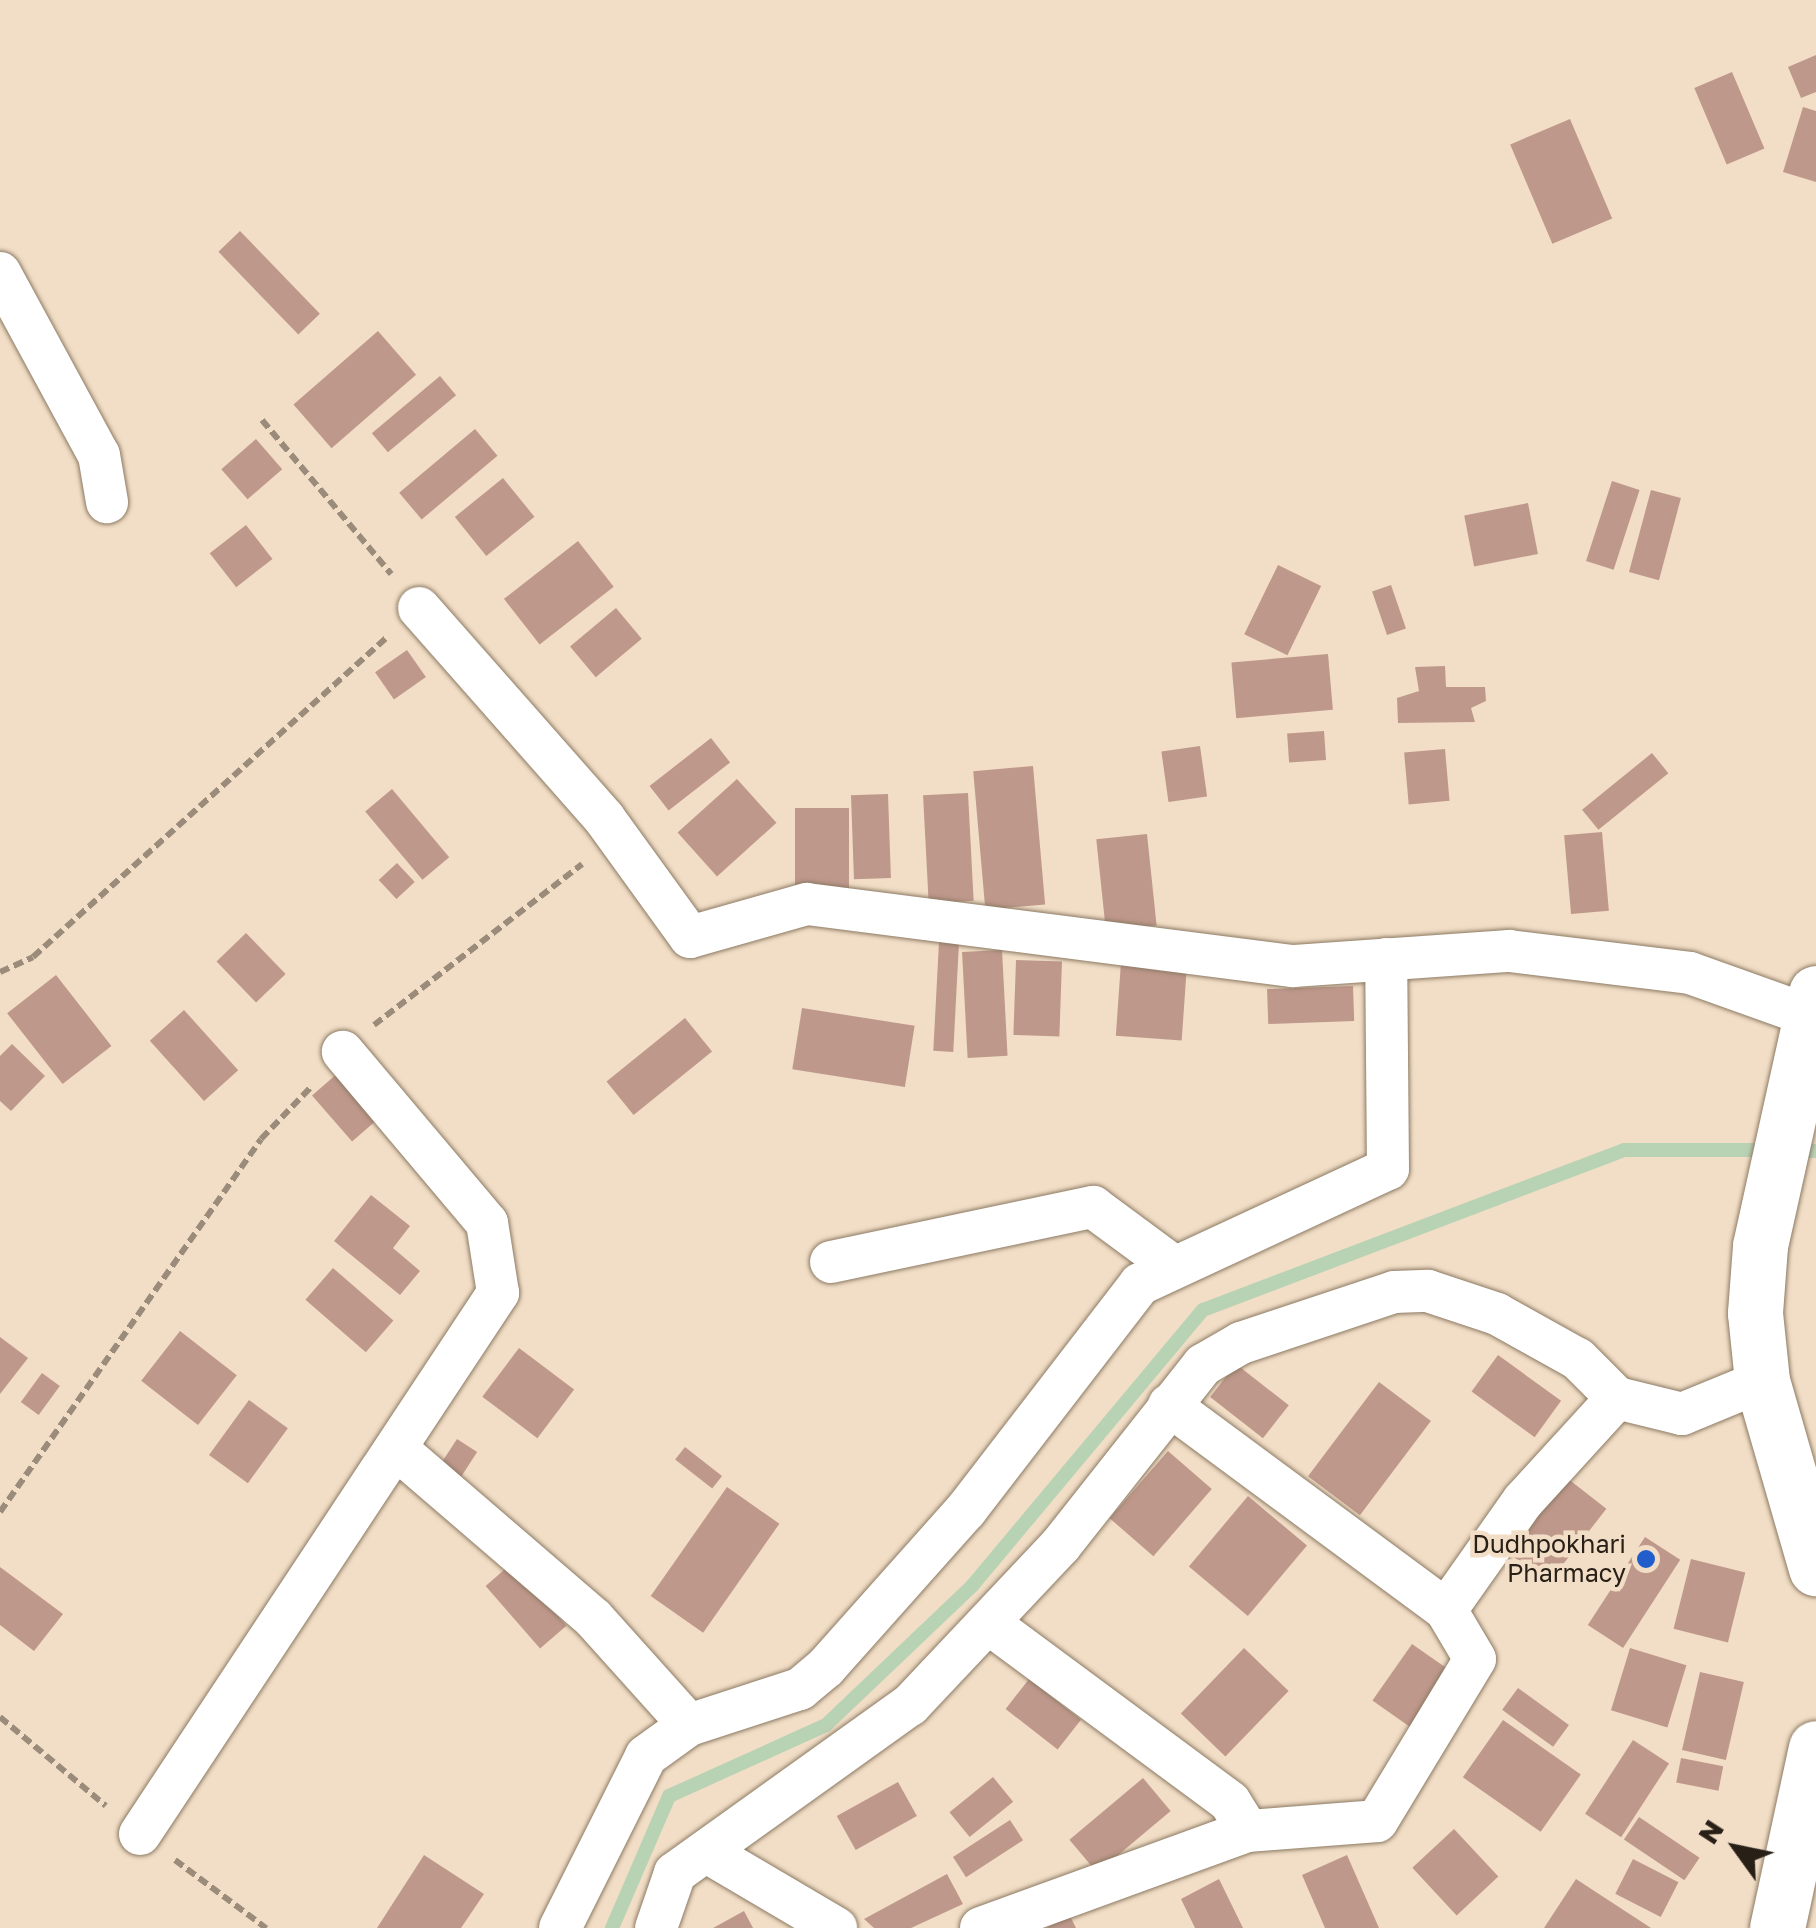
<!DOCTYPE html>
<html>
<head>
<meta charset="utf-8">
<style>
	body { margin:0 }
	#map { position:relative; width:1816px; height:1928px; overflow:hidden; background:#f2dec6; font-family:"Golos Text",sans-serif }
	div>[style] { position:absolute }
	.stream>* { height:14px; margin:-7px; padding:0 7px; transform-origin:7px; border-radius:7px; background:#b8d2b4 }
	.building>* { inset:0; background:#bf988c; transform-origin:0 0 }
	.path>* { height:6px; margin-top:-3px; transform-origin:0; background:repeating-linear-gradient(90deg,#9a8b7a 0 10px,transparent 0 15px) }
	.roads { filter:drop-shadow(0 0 2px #8c7a64) drop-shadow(0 0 2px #8c7a64) }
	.street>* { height:42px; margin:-21px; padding:0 21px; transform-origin:21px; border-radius:21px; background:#fff }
	.primary>* { height:55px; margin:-27.5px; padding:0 27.5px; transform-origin:27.5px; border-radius:27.5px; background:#fff }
	.dots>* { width:28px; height:28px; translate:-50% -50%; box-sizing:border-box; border:5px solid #f2dec6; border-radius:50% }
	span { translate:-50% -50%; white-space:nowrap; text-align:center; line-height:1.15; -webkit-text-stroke:9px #f2dec6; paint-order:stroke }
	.poi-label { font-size:25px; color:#282017 }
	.right { translate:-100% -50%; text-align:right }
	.north { position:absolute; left:1686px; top:1798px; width:100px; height:100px; -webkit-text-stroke:8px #f2dec6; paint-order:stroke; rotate:303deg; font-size:28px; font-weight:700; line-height:40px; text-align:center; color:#282017 }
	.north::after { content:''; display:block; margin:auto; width:35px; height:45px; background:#282017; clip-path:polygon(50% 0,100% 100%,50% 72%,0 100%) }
</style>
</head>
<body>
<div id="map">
	<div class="stream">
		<div style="left:1792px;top:1151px;width:24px"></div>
		<div style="left:612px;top:1928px;width:144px;rotate:-66.6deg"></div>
		<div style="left:669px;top:1796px;width:172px;rotate:-24.3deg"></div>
		<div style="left:826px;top:1725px;width:202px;rotate:-43.6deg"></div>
		<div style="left:972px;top:1586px;width:360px;rotate:-50.1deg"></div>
		<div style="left:1203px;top:1310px;width:450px;rotate:-20.8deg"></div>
		<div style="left:1624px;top:1150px;width:146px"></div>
	</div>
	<div class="building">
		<div style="clip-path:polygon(1816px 55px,1816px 92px,1801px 98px,1788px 67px)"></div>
		<div style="left:1732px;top:72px;width:83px;height:41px;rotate:67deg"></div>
		<div style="clip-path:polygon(1803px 107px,1816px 111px,1816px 182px,1783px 172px)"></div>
		<div style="left:1570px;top:119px;width:108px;height:65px;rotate:67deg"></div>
		<div style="left:240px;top:231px;width:115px;height:30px;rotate:46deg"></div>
		<div style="left:378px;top:331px;width:58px;height:112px;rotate:49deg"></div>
		<div style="left:440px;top:376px;width:25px;height:89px;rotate:50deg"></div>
		<div style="left:475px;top:429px;width:35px;height:99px;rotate:50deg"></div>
		<div style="left:256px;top:439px;width:40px;height:46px;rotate:49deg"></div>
		<div style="left:503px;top:478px;width:50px;height:62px;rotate:51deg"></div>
		<div style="left:1612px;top:481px;width:29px;height:84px;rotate:18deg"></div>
		<div style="left:1651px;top:490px;width:31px;height:85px;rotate:15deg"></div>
		<div style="left:1528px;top:503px;width:52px;height:65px;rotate:79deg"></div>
		<div style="left:246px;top:525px;width:43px;height:46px;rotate:52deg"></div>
		<div style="left:578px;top:541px;width:58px;height:94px;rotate:52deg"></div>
		<div style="left:1278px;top:565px;width:48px;height:77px;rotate:26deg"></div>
		<div style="left:1391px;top:585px;width:46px;height:20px;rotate:71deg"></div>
		<div style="left:616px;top:608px;width:40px;height:60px;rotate:50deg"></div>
		<div style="left:407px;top:650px;width:33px;height:39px;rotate:55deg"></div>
		<div style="left:1328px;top:654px;width:56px;height:97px;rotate:85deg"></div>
		<div style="clip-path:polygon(1445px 666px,1446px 687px,1485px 687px,1486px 701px,1471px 708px,1475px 722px,1398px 723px,1397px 698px,1419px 691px,1415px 667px)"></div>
		<div style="left:1324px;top:731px;width:29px;height:37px;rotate:86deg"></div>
		<div style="left:711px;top:738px;width:31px;height:78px;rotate:52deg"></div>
		<div style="left:1200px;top:746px;width:51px;height:39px;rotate:82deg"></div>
		<div style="left:1445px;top:749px;width:52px;height:41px;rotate:85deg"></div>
		<div style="left:1652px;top:753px;width:26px;height:90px;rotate:51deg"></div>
		<div style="left:1033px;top:766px;width:139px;height:60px;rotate:85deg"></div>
		<div style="left:737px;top:779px;width:59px;height:80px;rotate:48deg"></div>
		<div style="left:392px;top:789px;width:89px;height:35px;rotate:50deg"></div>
		<div style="left:968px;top:793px;width:108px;height:45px;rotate:87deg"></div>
		<div style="left:888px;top:794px;width:84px;height:37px;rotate:88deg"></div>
		<div style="left:849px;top:808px;width:86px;height:54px;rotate:90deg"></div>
		<div style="left:1602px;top:832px;width:79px;height:38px;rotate:85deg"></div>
		<div style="left:1147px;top:834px;width:92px;height:51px;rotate:84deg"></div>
		<div style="left:397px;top:863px;width:26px;height:25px;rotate:47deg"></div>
		<div style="left:246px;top:933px;width:57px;height:41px;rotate:46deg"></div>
		<div style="left:939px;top:942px;width:20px;height:109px;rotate:3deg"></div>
		<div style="left:1002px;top:950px;width:106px;height:40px;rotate:87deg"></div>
		<div style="left:1016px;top:960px;width:46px;height:75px;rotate:2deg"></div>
		<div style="left:1121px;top:962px;width:66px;height:74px;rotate:4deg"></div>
		<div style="left:56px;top:975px;width:90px;height:62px;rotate:52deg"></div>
		<div style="left:1353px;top:986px;width:35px;height:86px;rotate:88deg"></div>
		<div style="left:802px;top:1008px;width:114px;height:62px;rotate:9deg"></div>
		<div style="left:184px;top:1010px;width:81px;height:46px;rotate:48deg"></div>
		<div style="left:685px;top:1018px;width:43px;height:101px;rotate:51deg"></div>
		<div style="clip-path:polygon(12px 1044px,45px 1076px,11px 1111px,0 1101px,0 1056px)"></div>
		<div style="left:346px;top:1066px;width:61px;height:45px;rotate:49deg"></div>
		<div style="clip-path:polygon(371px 1195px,410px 1226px,393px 1248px,420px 1271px,400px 1295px,334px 1241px)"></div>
		<div style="left:333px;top:1268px;width:80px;height:42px;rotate:41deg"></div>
		<div style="left:180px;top:1331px;width:72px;height:63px;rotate:38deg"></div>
		<div style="clip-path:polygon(0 1337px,28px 1358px,0 1394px)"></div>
		<div style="left:519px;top:1348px;width:69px;height:61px;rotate:37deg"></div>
		<div style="left:1498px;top:1355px;width:78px;height:45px;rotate:36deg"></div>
		<div style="left:1236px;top:1364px;width:67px;height:42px;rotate:38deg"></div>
		<div style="left:42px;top:1373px;width:22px;height:36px;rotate:36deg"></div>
		<div style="left:1379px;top:1382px;width:65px;height:118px;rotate:37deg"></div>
		<div style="left:249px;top:1400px;width:48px;height:68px;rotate:36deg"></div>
		<div style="left:457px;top:1439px;width:24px;height:32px;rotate:33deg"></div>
		<div style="left:685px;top:1447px;width:47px;height:16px;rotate:38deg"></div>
		<div style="left:1168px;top:1451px;width:58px;height:89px;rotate:41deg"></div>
		<div style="left:1567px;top:1478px;width:50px;height:95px;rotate:38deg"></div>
		<div style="left:727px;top:1487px;width:64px;height:133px;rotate:35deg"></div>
		<div style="left:1248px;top:1496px;width:77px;height:92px;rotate:40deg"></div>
		<div style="left:1645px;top:1537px;width:42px;height:105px;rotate:33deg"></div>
		<div style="left:1691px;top:1559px;width:56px;height:72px;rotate:14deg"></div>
		<div style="left:512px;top:1563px;width:83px;height:35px;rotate:49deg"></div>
		<div style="clip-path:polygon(0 1567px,63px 1614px,34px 1651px,0 1625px)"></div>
		<div style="left:1412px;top:1644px;width:49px;height:69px;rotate:35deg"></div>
		<div style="left:1244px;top:1648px;width:62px;height:91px;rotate:44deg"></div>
		<div style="left:1630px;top:1648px;width:59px;height:65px;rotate:17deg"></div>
		<div style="left:1700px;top:1672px;width:45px;height:80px;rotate:13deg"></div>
		<div style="left:1029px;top:1679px;width:66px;height:38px;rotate:38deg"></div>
		<div style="left:1518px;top:1688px;width:63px;height:27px;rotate:36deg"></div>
		<div style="left:1503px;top:1720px;width:95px;height:70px;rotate:35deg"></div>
		<div style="left:1633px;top:1740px;width:43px;height:88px;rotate:33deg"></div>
		<div style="left:1681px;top:1758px;width:43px;height:25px;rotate:11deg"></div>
		<div style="left:993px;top:1777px;width:32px;height:56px;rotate:51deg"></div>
		<div style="left:1143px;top:1778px;width:43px;height:96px;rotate:50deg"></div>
		<div style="left:898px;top:1782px;width:39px;height:70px;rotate:61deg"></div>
		<div style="left:1639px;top:1817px;width:73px;height:27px;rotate:34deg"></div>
		<div style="left:1010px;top:1820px;width:24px;height:68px;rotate:57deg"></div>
		<div style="left:1454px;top:1829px;width:65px;height:57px;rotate:47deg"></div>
		<div style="clip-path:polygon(424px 1855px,484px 1894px,461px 1928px,377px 1928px)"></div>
		<div style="clip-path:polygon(1347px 1855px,1379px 1928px,1325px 1928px,1302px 1875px)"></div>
		<div style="left:1633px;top:1859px;width:51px;height:39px;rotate:27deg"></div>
		<div style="clip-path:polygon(947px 1874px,963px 1904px,911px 1928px,874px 1928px,864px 1919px)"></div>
		<div style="clip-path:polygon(1219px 1879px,1243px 1928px,1195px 1928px,1181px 1899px)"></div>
		<div style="clip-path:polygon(1576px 1879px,1651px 1928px,1544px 1928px)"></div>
		<div style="clip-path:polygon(744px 1911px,753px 1928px,713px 1928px)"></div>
		<div style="clip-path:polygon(1070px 1916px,1076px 1928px,1046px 1928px)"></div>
	</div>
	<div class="path">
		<div style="left:262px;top:420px;width:201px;rotate:50deg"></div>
		<div style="left:0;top:972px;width:36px;rotate:-24deg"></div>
		<div style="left:33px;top:957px;width:477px;rotate:-42.1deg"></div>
		<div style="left:374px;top:1025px;width:263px;rotate:-37.7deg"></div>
		<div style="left:0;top:1512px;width:455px;rotate:-55deg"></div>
		<div style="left:261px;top:1139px;width:74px;rotate:-46.1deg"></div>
		<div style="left:0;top:1717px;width:138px;rotate:40deg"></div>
		<div style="left:175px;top:1860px;width:114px;rotate:36.8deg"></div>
	</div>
	<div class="roads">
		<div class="street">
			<div style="left:0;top:273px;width:207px;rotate:61.5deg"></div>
			<div style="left:99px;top:455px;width:48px;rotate:80.3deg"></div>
			<div style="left:419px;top:608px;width:280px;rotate:48.6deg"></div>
			<div style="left:604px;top:818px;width:147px;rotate:54.1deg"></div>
			<div style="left:690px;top:937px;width:122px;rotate:-15.8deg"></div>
			<div style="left:807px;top:904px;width:490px;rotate:7.3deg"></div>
			<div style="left:1293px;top:966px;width:217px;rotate:-4deg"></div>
			<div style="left:1509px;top:951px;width:182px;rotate:6.9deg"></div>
			<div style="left:1690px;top:973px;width:124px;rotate:19.7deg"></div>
			<div style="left:831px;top:1262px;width:268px;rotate:-11.9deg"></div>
			<div style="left:1093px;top:1207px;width:94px;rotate:36.4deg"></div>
			<div style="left:1169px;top:1405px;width:345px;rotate:36.5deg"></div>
			<div style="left:399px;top:1451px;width:257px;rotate:40.7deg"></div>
			<div style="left:594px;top:1619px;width:142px;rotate:48.1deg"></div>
			<div style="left:991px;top:1625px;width:297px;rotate:36.5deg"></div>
			<div style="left:1230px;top:1802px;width:34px;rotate:58deg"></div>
			<div style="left:140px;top:1834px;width:649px;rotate:-56.51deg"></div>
			<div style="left:498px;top:1293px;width:71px;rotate:-98.9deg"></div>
			<div style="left:487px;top:1223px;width:224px;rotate:-130.1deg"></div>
			<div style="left:707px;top:1852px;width:150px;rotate:30.5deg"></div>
			<div style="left:560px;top:1928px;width:192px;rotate:-63.4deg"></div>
			<div style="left:646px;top:1756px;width:53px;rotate:-35.8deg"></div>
			<div style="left:689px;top:1725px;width:117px;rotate:-18deg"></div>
			<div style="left:800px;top:1689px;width:34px;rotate:-40deg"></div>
			<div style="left:826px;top:1667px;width:210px;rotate:-48.3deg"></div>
			<div style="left:966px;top:1510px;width:285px;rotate:-52.4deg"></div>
			<div style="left:1140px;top:1284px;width:273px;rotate:-24.9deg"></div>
			<div style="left:1388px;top:1169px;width:210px;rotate:-90.5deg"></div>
			<div style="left:656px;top:1928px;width:58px;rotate:-70.9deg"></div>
			<div style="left:675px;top:1873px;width:289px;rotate:-35.6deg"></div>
			<div style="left:910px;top:1705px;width:219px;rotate:-46.7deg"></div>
			<div style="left:1060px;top:1546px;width:231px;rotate:-51.7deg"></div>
			<div style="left:1203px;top:1365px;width:44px;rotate:-30.1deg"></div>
			<div style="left:1241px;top:1343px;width:161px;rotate:-18.4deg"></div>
			<div style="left:1394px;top:1292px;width:34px;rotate:-2deg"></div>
			<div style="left:1428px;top:1291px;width:73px;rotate:18.4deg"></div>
			<div style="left:1497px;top:1314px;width:93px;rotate:29.1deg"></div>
			<div style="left:1578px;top:1359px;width:55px;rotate:45deg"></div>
			<div style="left:981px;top:1928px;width:284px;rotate:-20deg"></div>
			<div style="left:1248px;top:1831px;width:129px;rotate:-4.4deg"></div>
			<div style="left:1377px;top:1821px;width:189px;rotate:-58.8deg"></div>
			<div style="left:1475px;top:1659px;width:57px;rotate:-120.6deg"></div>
			<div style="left:1446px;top:1610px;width:133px;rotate:-54.8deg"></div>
			<div style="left:1523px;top:1501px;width:139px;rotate:-47.6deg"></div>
			<div style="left:1617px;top:1398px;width:67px;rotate:13.8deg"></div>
			<div style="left:1682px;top:1414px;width:87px;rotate:-22.4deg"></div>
		</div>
		<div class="primary">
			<div style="left:1816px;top:993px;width:259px;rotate:102.5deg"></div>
			<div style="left:1760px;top:1246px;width:67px;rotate:94.3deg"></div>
			<div style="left:1755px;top:1313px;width:68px;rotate:84.1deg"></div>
			<div style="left:1762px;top:1381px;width:195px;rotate:73.9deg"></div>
			<div style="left:1777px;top:1928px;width:184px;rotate:-77.8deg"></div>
		</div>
	</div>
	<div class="dots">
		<div style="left:1646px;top:1559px;background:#215ecb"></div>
	</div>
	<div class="poi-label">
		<span class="right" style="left:1626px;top:1559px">Dudhpokhari<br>Pharmacy</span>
	</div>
	<div class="north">N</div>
</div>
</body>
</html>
